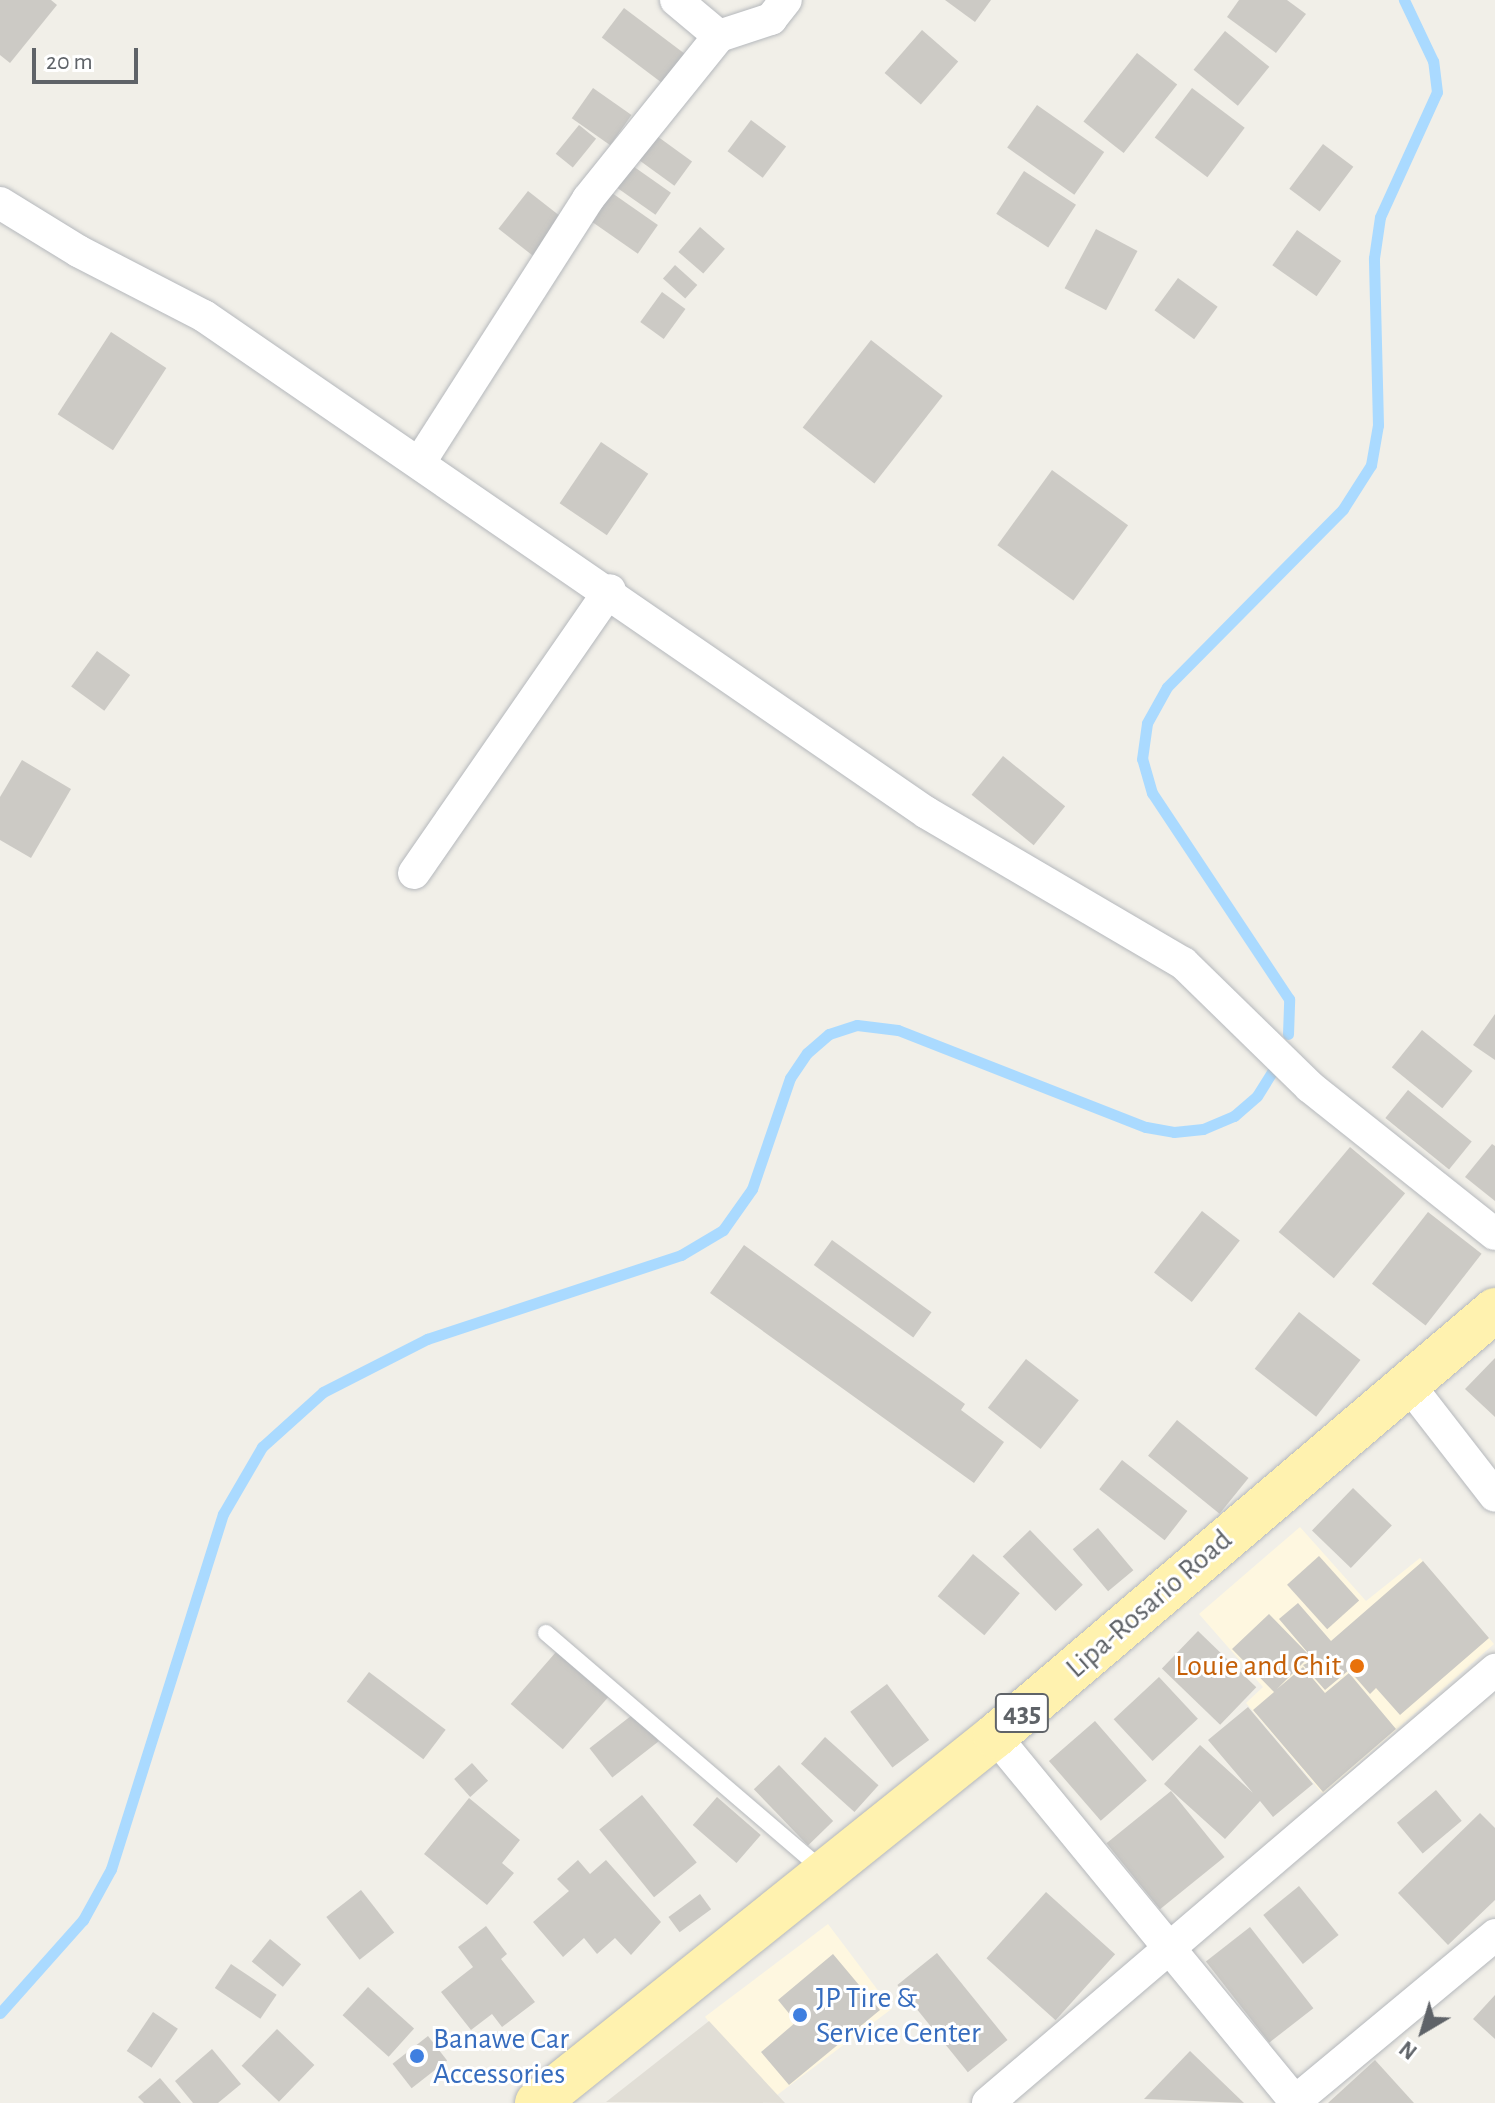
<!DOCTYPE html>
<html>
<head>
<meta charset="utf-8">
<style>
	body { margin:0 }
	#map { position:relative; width:1495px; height:2103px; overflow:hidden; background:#f1efe8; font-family:"Alegreya Sans",sans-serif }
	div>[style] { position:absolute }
	.commercial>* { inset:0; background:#fef7e0; transform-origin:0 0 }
	.education>* { inset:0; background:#e1ded6 }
	.stream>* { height:11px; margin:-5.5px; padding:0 5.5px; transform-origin:5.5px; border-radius:5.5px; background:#aadaff }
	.building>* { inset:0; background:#cccac5; transform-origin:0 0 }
	.roads { filter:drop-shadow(0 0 2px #b5b8bc) drop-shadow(0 0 2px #b5b8bc) }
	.lane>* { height:16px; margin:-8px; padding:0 8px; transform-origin:8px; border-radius:8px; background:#fff }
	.street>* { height:32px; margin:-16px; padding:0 16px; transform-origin:16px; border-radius:16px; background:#fff }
	.primary>* { height:44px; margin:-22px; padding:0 22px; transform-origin:22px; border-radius:22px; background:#fff2af }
	.dots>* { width:22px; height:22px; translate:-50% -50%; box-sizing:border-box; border:4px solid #fff; border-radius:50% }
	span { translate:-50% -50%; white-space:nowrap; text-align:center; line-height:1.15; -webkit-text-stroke:6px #fff; paint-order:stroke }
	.shield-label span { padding:2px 6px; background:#fff; border:2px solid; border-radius:6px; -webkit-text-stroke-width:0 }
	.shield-label { font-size:28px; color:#5f6368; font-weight:700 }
	.street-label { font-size:30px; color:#5f6368 }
	.food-label { font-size:30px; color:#c56008 }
	.right { translate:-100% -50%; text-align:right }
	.shop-label { font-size:30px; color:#366cbe }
	.left { translate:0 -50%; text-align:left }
	.north { position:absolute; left:1383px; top:1991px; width:80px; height:80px; -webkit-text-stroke:6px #fff; paint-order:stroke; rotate:218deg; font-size:22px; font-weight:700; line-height:32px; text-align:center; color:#5f6368 }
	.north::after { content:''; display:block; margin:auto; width:28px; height:36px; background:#5f6368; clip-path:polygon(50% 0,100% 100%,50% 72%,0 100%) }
	.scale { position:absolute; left:32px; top:48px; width:106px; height:36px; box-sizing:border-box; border:4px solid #5f6368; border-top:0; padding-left:10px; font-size:24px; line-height:28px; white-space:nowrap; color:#5f6368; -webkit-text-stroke:6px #fff; paint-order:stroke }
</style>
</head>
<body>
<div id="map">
	<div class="commercial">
		<div style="clip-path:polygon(1300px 1527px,1366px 1601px,1420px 1558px,1494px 1644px,1323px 1794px,1246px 1703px,1263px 1687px,1199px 1614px)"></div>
		<div style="left:828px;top:1924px;width:106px;height:154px;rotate:53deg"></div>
	</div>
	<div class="education">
		<div style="clip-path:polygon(709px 2021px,785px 2103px,606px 2102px)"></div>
	</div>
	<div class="stream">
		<div style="left:1288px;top:1034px;width:35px;rotate:-88deg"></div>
		<div style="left:1289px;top:999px;width:247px;rotate:-123.6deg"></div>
		<div style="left:1152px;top:793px;width:35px;rotate:-106deg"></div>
		<div style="left:1142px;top:759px;width:36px;rotate:-82deg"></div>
		<div style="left:1147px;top:723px;width:41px;rotate:-60.9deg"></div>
		<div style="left:1167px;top:687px;width:250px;rotate:-45.3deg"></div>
		<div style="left:1343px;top:509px;width:52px;rotate:-57.5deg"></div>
		<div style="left:1371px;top:465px;width:41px;rotate:-80.1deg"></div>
		<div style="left:1378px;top:425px;width:167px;rotate:-91.4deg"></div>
		<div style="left:1374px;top:258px;width:41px;rotate:-81.7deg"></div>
		<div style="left:1380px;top:217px;width:137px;rotate:-65.5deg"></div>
		<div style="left:1437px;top:92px;width:31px;rotate:-97deg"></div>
		<div style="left:1433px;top:61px;width:68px;rotate:-115.4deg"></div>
		<div style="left:0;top:2013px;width:125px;rotate:-48.3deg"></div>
		<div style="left:83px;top:1920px;width:58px;rotate:-61.2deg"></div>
		<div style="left:111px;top:1869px;width:372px;rotate:-72.5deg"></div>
		<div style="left:223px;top:1514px;width:78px;rotate:-59.8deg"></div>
		<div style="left:262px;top:1447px;width:82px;rotate:-42deg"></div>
		<div style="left:323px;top:1392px;width:117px;rotate:-27deg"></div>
		<div style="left:427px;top:1339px;width:268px;rotate:-18.3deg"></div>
		<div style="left:681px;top:1255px;width:49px;rotate:-30.8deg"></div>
		<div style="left:723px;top:1230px;width:50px;rotate:-54.7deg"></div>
		<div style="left:752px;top:1189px;width:117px;rotate:-71.1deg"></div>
		<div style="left:790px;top:1078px;width:30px;rotate:-56deg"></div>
		<div style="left:807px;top:1053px;width:29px;rotate:-41deg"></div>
		<div style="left:829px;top:1034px;width:29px;rotate:-18deg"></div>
		<div style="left:857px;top:1025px;width:41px;rotate:7deg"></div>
		<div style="left:898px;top:1030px;width:266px;rotate:21.4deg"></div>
		<div style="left:1146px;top:1127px;width:28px;rotate:10deg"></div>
		<div style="left:1174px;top:1132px;width:29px;rotate:-6deg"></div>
		<div style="left:1203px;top:1129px;width:34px;rotate:-23deg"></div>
		<div style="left:1234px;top:1116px;width:30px;rotate:-41deg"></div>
		<div style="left:1257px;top:1096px;width:32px;rotate:-58deg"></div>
	</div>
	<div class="building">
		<div style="clip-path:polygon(0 0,51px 0,57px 5px,10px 63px,0 55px)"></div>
		<div style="clip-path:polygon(945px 0,991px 0,975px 22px)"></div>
		<div style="clip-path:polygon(1239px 0,1287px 0,1306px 14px,1276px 53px,1227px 17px)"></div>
		<div style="left:624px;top:8px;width:76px;height:37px;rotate:37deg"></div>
		<div style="left:922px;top:30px;width:48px;height:57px;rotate:41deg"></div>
		<div style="left:1225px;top:31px;width:57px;height:50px;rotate:39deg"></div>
		<div style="left:1137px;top:53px;width:51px;height:87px;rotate:38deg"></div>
		<div style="left:593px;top:88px;width:47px;height:37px;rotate:35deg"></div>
		<div style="left:1192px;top:88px;width:66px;height:62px;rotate:37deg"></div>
		<div style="left:1037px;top:105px;width:82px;height:52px;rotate:35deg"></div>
		<div style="left:751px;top:120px;width:44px;height:39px;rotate:37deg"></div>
		<div style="left:579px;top:125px;width:22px;height:37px;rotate:39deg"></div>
		<div style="left:650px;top:131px;width:52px;height:30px;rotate:36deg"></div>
		<div style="left:1323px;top:144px;width:38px;height:56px;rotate:37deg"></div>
		<div style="left:630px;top:164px;width:50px;height:27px;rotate:35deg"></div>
		<div style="left:1024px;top:171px;width:62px;height:51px;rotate:33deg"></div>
		<div style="left:528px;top:191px;width:49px;height:48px;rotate:38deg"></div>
		<div style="left:612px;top:193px;width:56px;height:35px;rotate:35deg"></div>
		<div style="left:700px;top:227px;width:33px;height:33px;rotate:41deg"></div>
		<div style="left:1096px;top:229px;width:47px;height:67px;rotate:28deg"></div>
		<div style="left:1297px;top:230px;width:54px;height:43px;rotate:35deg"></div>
		<div style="left:675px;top:265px;width:30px;height:18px;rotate:42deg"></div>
		<div style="left:1178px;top:278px;width:49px;height:40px;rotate:36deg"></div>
		<div style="left:662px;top:292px;width:29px;height:37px;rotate:36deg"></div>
		<div style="left:111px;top:332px;width:66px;height:98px;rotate:33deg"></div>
		<div style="left:871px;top:340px;width:91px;height:111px;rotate:38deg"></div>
		<div style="left:601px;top:442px;width:57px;height:74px;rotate:34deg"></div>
		<div style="left:1052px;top:470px;width:94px;height:93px;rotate:36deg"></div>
		<div style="left:97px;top:651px;width:41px;height:44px;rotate:36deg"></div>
		<div style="left:1003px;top:756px;width:80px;height:50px;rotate:39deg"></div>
		<div style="clip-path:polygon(22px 760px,71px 789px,31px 858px,0 840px,0 797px)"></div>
		<div style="clip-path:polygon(1495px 1014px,1495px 1060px,1473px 1045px)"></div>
		<div style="left:1422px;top:1030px;width:65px;height:48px;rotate:39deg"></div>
		<div style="left:1408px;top:1090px;width:82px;height:36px;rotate:39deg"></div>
		<div style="clip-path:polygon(1492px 1144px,1495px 1146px,1495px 1201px,1465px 1177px)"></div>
		<div style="left:1350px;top:1147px;width:72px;height:111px;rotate:40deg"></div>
		<div style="left:1202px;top:1211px;width:48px;height:78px;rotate:38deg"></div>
		<div style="left:1428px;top:1212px;width:68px;height:91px;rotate:38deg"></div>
		<div style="left:832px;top:1240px;width:123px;height:31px;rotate:36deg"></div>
		<div style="clip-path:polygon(744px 1245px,965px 1404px,961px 1410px,1004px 1442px,974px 1483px,710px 1293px)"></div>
		<div style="left:1299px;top:1312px;width:78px;height:72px;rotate:38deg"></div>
		<div style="clip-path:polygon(1495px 1358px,1495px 1417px,1465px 1389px)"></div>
		<div style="left:1026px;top:1359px;width:67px;height:62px;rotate:38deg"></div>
		<div style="left:1177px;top:1420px;width:92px;height:46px;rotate:39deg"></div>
		<div style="left:1122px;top:1460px;width:83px;height:37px;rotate:38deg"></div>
		<div style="left:1353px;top:1488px;width:54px;height:59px;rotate:44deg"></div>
		<div style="left:1098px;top:1528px;width:55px;height:33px;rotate:50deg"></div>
		<div style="left:1030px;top:1530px;width:76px;height:38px;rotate:46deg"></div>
		<div style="left:973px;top:1554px;width:61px;height:55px;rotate:40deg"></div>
		<div style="left:1319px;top:1556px;width:60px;height:43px;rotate:48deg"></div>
		<div style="clip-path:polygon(1423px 1561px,1489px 1638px,1400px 1715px,1376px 1688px,1370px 1694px,1349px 1670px,1325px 1690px,1303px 1665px,1314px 1660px,1279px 1619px,1298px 1603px,1331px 1641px)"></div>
		<div style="clip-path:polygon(1269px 1614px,1310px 1656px,1277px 1689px,1303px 1667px,1325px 1693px,1349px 1673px,1396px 1729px,1323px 1792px,1253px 1710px,1274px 1692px,1232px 1649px)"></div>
		<div style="left:1198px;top:1631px;width:81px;height:52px;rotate:44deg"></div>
		<div style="left:556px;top:1652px;width:69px;height:69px;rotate:41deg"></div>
		<div style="left:369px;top:1672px;width:96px;height:37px;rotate:37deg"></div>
		<div style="left:1159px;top:1677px;width:57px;height:62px;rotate:47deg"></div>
		<div style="left:887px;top:1684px;width:70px;height:46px;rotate:53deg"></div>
		<div style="clip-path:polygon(1248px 1707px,1313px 1784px,1273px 1817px,1260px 1801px,1225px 1839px,1164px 1784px,1200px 1745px,1253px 1793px,1208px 1740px)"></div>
		<div style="left:636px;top:1712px;width:37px;height:59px;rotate:52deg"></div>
		<div style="left:1095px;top:1721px;width:79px;height:61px;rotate:49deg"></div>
		<div style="left:825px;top:1737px;width:72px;height:36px;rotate:42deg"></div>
		<div style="left:472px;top:1763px;width:24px;height:24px;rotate:48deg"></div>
		<div style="left:779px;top:1765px;width:78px;height:35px;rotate:46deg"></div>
		<div style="left:1436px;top:1790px;width:40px;height:51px;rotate:50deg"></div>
		<div style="left:1171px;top:1791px;width:85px;height:83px;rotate:51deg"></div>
		<div style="left:642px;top:1795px;width:87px;height:55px;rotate:51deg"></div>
		<div style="left:717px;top:1797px;width:58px;height:37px;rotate:41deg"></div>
		<div style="clip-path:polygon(469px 1798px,520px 1840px,502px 1863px,514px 1873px,487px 1905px,424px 1854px)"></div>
		<div style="clip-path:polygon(1480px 1813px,1495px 1828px,1495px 1900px,1448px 1945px,1398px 1893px)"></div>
		<div style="clip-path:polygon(578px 1860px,590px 1874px,606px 1860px,661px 1922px,631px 1955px,615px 1938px,597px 1954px,584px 1938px,563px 1957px,533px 1922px,569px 1891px,557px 1879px)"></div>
		<div style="left:1299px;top:1886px;width:63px;height:46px;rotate:51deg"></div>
		<div style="left:361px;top:1890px;width:54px;height:44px;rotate:52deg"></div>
		<div style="left:1046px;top:1892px;width:93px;height:89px;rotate:42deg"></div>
		<div style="left:700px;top:1894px;width:19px;height:39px;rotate:54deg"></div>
		<div style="clip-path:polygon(486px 1926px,507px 1954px,501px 1959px,535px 2002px,502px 2027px,492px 2014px,471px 2030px,441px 1992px,473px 1967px,458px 1947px)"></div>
		<div style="left:1250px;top:1927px;width:103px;height:56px;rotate:52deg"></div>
		<div style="left:270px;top:1939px;width:40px;height:29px;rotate:39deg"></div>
		<div style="left:937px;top:1953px;width:112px;height:51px;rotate:51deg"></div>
		<div style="clip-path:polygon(833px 1954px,880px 2010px,789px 2085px,761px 2052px,796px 2022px,778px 2000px)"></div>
		<div style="left:231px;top:1964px;width:55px;height:29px;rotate:34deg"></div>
		<div style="left:368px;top:1987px;width:62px;height:38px;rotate:42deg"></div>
		<div style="clip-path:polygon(1495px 1995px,1495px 2039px,1473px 2019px)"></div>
		<div style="left:153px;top:2012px;width:30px;height:47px;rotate:34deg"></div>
		<div style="left:277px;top:2029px;width:52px;height:51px;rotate:44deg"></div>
		<div style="left:428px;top:2036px;width:31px;height:45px;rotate:52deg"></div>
		<div style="clip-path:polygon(212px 2049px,241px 2084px,218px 2103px,193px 2103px,175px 2081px)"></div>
		<div style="clip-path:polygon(1190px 2051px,1244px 2103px,1144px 2099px)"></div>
		<div style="clip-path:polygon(1375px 2060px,1414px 2103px,1328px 2103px)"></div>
		<div style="clip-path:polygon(160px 2078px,181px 2103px,144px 2103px,138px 2097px)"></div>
	</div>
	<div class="roads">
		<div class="lane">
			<div style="left:546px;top:1633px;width:367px;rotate:40.6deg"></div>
		</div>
		<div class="street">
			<div style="left:676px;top:0;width:56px;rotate:39.9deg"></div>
			<div style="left:0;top:203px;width:92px;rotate:31.6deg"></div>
			<div style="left:78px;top:251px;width:142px;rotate:27.3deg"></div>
			<div style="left:204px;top:316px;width:877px;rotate:34.51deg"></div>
			<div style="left:927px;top:813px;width:297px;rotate:30.4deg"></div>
			<div style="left:1183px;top:963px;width:177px;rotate:44.3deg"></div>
			<div style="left:1310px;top:1087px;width:236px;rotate:38.5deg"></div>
			<div style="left:420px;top:462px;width:312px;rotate:-57.4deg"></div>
			<div style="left:588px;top:199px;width:209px;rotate:-51.2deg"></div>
			<div style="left:719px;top:36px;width:55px;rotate:-18.1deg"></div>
			<div style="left:771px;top:19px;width:24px;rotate:-52deg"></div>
			<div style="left:414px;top:873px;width:344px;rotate:-55.3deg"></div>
			<div style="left:1409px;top:1385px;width:140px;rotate:52.2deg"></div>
			<div style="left:995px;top:1736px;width:475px;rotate:50.6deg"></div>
			<div style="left:988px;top:2103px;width:667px;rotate:-40.5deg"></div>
			<div style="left:1293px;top:2103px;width:263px;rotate:-39.7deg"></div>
		</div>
		<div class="primary">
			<div style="left:537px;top:2103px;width:587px;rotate:-38.71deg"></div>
			<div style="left:995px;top:1736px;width:657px;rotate:-40.43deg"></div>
		</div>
	</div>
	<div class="dots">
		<div style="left:1357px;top:1666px;background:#e8710a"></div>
		<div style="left:800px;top:2015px;background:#3f7fe0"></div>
		<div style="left:417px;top:2056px;background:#3f7fe0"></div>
	</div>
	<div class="shield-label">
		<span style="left:1022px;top:1713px">435</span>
	</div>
	<div class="street-label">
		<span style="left:1149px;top:1604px;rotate:-41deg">Lipa-Rosario Road</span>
	</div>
	<div class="food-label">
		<span class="right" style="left:1341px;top:1666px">Louie and Chit</span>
	</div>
	<div class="shop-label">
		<span class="left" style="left:816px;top:2015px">JP Tire &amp;<br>Service Center</span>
		<span class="left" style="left:433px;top:2056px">Banawe Car<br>Accessories</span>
	</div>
	<div class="north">N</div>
	<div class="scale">20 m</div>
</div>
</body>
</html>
